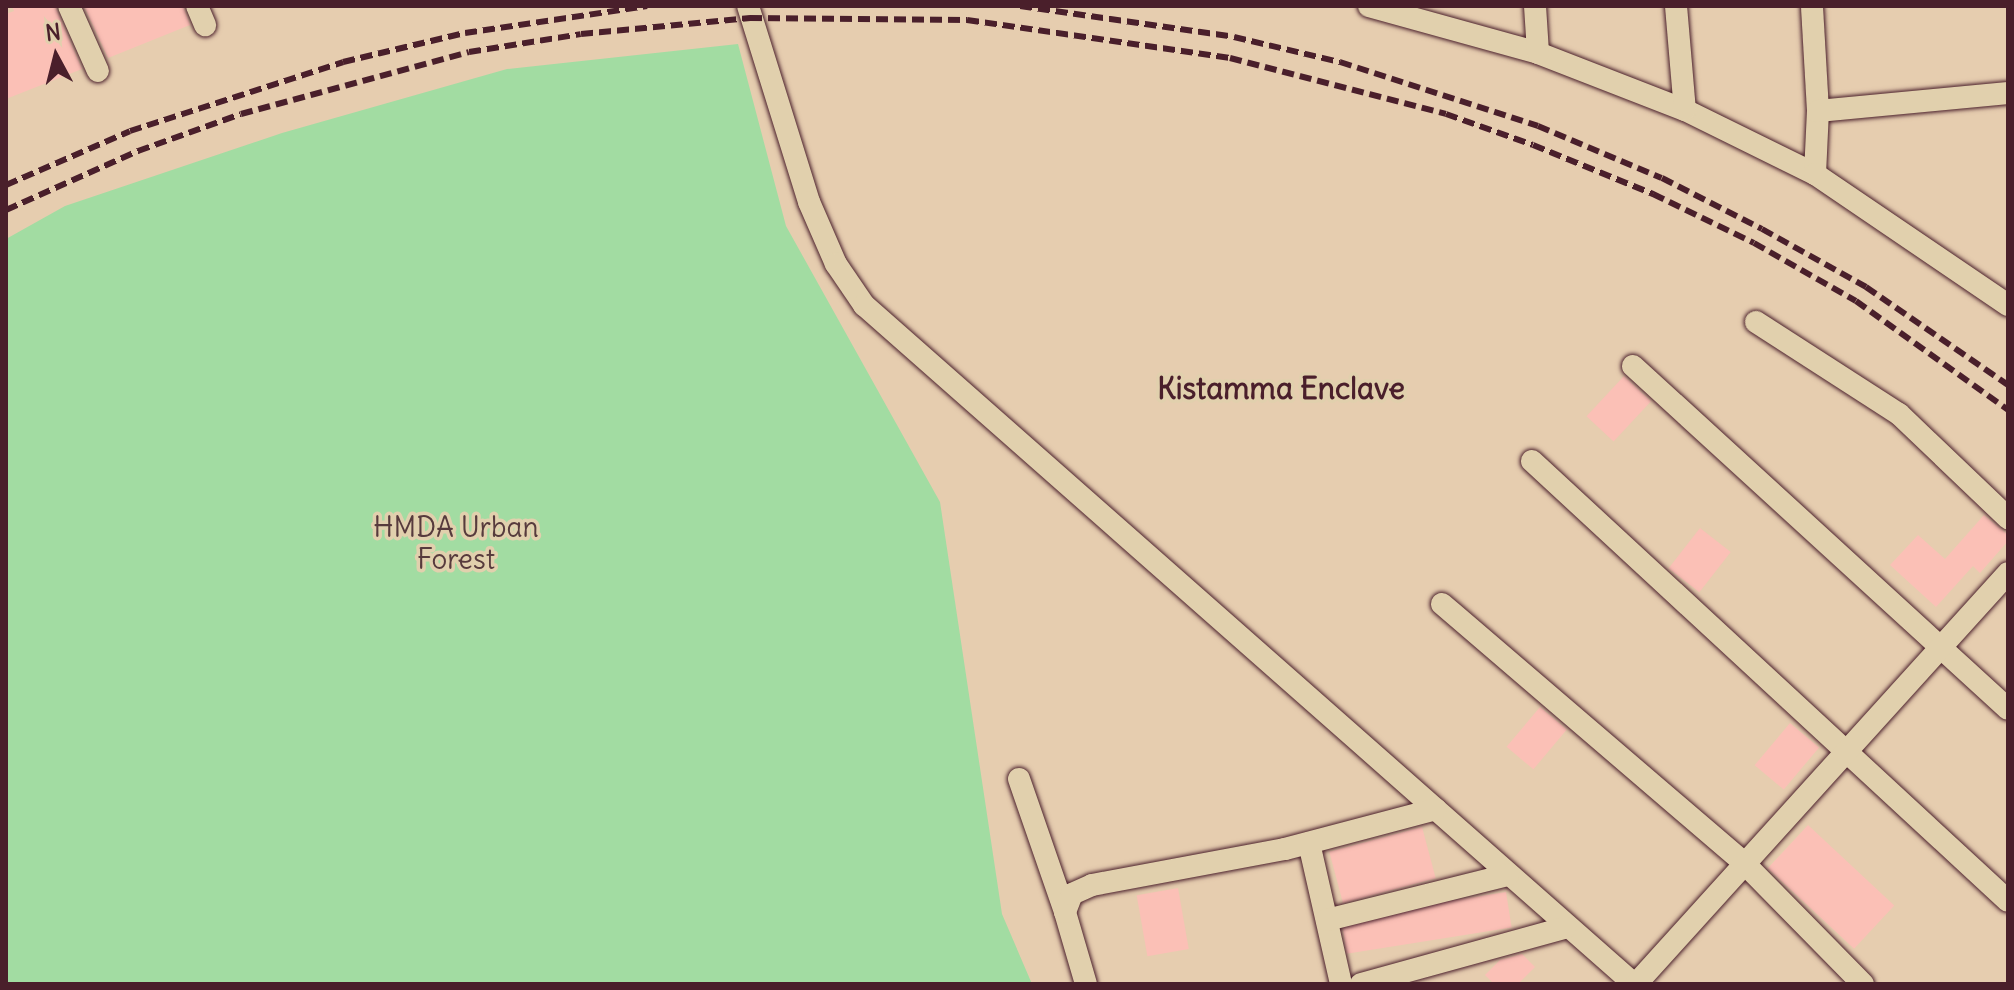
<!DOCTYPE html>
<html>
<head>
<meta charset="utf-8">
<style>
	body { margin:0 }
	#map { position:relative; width:2014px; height:990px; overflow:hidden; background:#e6cdaf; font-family:Delius,sans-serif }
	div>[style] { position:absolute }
	.green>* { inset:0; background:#a2dca2 }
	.building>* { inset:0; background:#fbc0b6; transform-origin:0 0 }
	.roads { filter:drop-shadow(0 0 2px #4a1f2b) drop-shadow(0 0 2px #4a1f2b) }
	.minor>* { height:22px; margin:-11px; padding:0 11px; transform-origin:11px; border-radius:11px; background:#e1d0ad }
	.rail>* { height:6px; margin-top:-3px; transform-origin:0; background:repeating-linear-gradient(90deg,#4a1f2b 0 12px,transparent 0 18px) }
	span { translate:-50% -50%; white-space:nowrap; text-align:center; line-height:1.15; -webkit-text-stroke:7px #e1d0ad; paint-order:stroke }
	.park-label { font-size:28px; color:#573b3d }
	.neighbourhood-label { font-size:30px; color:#4a1f2b; font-weight:700 }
	.frame { position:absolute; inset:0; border:8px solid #4a1f2b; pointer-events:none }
	.north { position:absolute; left:16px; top:16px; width:80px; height:80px; -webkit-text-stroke:6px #e1d0ad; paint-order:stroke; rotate:353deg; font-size:22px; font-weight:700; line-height:32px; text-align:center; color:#4a1f2b }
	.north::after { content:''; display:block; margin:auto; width:28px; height:36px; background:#4a1f2b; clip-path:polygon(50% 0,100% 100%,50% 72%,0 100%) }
</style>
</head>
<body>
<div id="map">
	<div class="green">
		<div style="clip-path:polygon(738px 44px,786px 226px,940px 502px,1002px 914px,1032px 984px,6px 984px,6px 239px,65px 206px,282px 133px,507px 69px)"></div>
	</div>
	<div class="building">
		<div style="clip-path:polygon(12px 6px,55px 6px,82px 69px,6px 99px,6px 14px,14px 11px)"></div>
		<div style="clip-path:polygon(84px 6px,183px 6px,190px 25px,108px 58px)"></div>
		<div style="left:1624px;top:376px;width:37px;height:55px;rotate:43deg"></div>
		<div style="clip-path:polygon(1984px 515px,2008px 535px,2008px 541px,1980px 573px,1973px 566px,1936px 607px,1890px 565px,1918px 535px,1945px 559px)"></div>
		<div style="left:1700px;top:528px;width:39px;height:51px;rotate:38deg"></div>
		<div style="left:1540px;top:707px;width:35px;height:52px;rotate:40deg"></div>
		<div style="left:1790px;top:723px;width:38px;height:55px;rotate:40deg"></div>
		<div style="left:1808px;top:825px;width:118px;height:59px;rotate:43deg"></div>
		<div style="left:1422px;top:827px;width:53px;height:96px;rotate:75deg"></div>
		<div style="left:1178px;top:888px;width:62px;height:42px;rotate:80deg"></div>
		<div style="left:1506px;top:892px;width:36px;height:167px;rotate:81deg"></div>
		<div style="clip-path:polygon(1522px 954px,1535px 967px,1518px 984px,1494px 984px,1485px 975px,1500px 960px)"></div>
	</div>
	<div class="roads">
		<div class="minor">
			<div style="left:69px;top:6px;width:71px;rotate:66deg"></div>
			<div style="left:197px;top:6px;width:21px;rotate:67deg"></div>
			<div style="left:748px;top:6px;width:205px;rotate:72.7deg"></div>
			<div style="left:809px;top:202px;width:68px;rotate:66.5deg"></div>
			<div style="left:836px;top:264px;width:50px;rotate:55.7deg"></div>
			<div style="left:864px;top:305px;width:1027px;rotate:41.41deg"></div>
			<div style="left:1369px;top:6px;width:175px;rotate:15.5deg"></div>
			<div style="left:1538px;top:53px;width:158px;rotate:21.2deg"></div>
			<div style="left:1685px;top:110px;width:145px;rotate:26.2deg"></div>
			<div style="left:1815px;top:174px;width:63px;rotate:-87.3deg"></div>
			<div style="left:1818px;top:111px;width:105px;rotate:-93.3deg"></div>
			<div style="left:1535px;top:6px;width:47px;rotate:86.3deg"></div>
			<div style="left:1676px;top:6px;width:104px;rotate:85.1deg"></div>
			<div style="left:1818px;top:111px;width:191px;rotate:-5.4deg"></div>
			<div style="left:1815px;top:174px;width:233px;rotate:34.2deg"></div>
			<div style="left:1756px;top:322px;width:170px;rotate:32.8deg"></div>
			<div style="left:1899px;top:414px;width:151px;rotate:43.7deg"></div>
			<div style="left:1633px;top:366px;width:508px;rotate:42.45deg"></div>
			<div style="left:1532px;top:461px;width:648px;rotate:42.75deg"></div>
			<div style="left:1442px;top:604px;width:396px;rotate:40.6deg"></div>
			<div style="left:1743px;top:862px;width:171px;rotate:45.5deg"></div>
			<div style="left:1019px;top:779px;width:141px;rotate:70.9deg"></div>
			<div style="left:1309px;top:843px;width:145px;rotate:77.2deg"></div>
			<div style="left:1327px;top:920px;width:187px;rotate:-14deg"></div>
			<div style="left:1086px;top:984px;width:75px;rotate:-106.3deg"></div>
			<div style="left:1065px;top:912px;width:19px;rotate:-69deg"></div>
			<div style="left:1072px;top:894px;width:22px;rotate:-24deg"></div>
			<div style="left:1092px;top:885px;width:196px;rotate:-10.6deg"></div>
			<div style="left:1285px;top:849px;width:156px;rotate:-14.8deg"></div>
			<div style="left:1361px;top:984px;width:212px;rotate:-15.4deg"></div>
			<div style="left:1636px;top:984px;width:554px;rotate:-47.85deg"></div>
		</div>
	</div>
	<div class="rail">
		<div style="left:1020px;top:6px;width:216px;rotate:8.2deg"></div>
		<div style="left:1234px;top:37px;width:109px;rotate:13.3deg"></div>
		<div style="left:1340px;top:62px;width:208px;rotate:17.9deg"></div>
		<div style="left:1538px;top:126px;width:134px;rotate:22.8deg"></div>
		<div style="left:1662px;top:178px;width:112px;rotate:27deg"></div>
		<div style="left:1762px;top:229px;width:119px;rotate:29.1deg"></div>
		<div style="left:1866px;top:287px;width:173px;rotate:34.6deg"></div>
		<div style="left:6px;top:185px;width:135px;rotate:-23.5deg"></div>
		<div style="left:130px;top:131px;width:224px;rotate:-17.9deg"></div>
		<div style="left:343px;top:62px;width:125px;rotate:-13.4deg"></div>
		<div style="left:465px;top:33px;width:184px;rotate:-8.4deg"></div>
		<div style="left:6px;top:210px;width:145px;rotate:-24.1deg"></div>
		<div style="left:138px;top:151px;width:109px;rotate:-19.8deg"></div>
		<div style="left:241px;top:114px;width:236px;rotate:-15.2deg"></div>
		<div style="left:469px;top:52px;width:113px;rotate:-9.1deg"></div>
		<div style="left:581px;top:34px;width:170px;rotate:-5.4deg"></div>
		<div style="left:750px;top:18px;width:217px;rotate:0.5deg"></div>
		<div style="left:967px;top:20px;width:266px;rotate:8.2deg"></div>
		<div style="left:1230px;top:58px;width:223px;rotate:14.5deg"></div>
		<div style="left:1446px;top:114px;width:92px;rotate:19.6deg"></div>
		<div style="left:1533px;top:145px;width:130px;rotate:22.2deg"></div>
		<div style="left:1653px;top:194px;width:112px;rotate:25.9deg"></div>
		<div style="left:1754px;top:243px;width:117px;rotate:29.6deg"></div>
		<div style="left:1856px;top:301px;width:187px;rotate:35.6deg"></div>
	</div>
	<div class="park-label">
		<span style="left:456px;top:543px">HMDA Urban<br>Forest</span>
	</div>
	<div class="neighbourhood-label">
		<span style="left:1281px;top:388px">Kistamma Enclave</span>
	</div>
	<div class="frame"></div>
	<div class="north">N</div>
</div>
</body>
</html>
